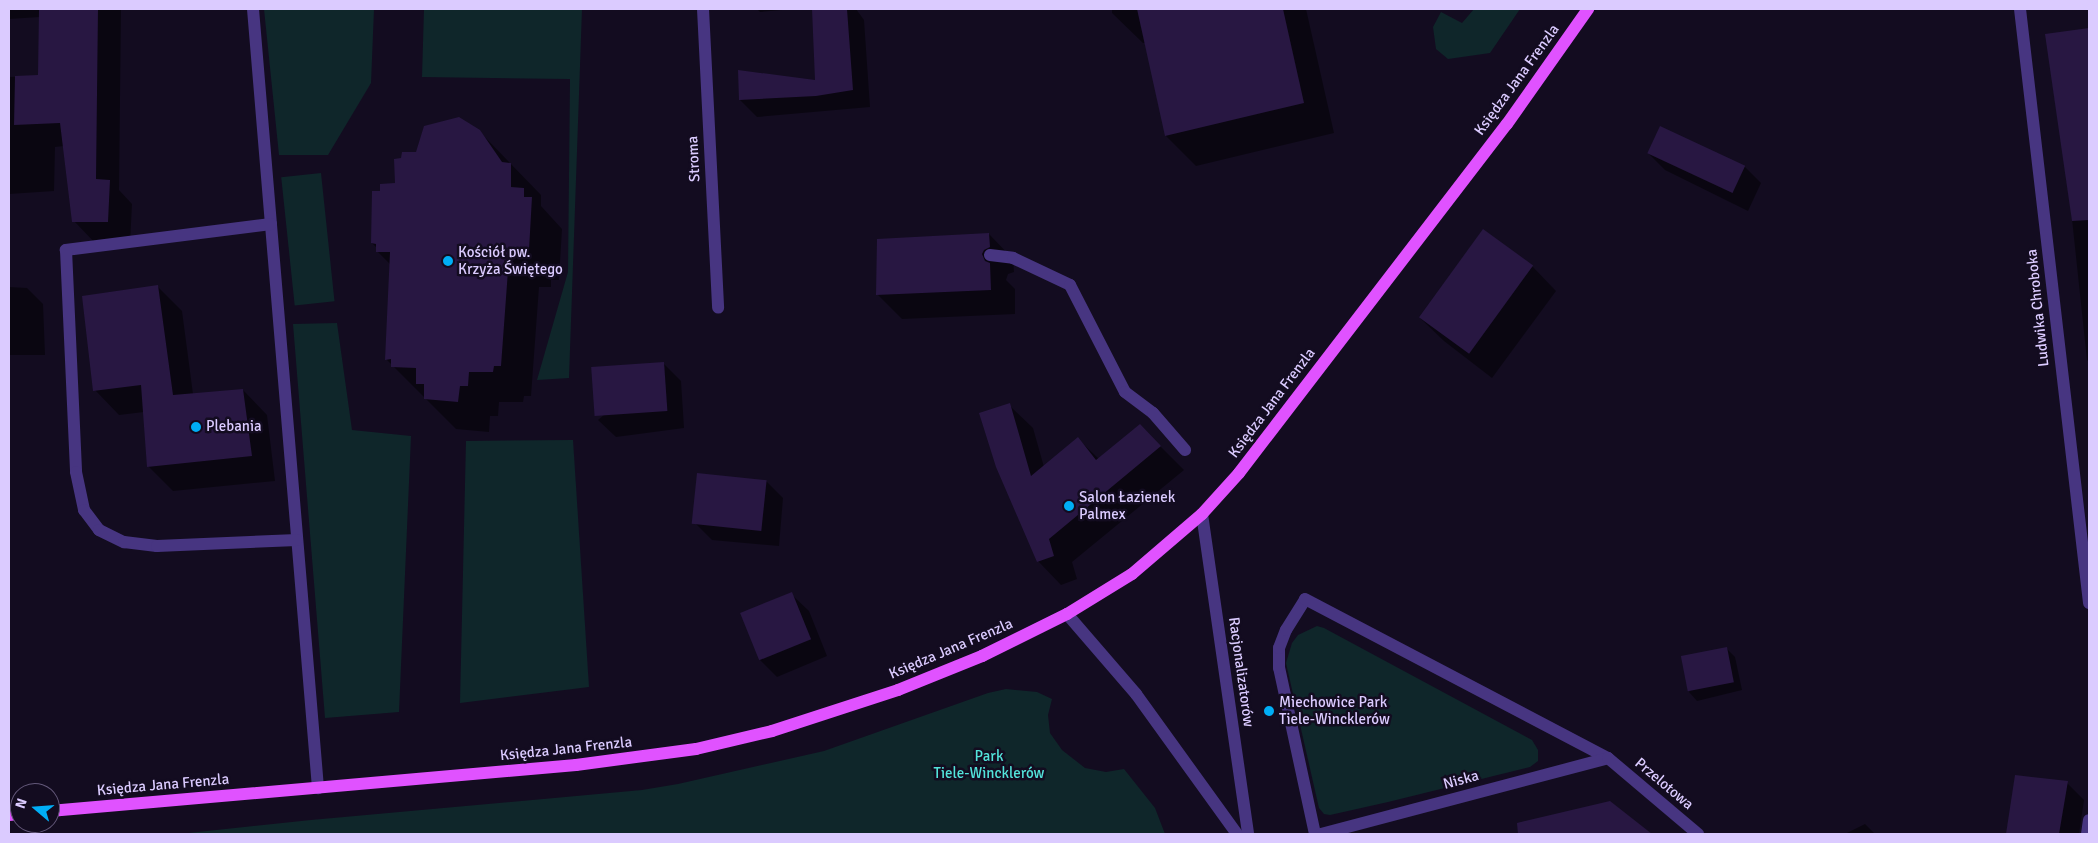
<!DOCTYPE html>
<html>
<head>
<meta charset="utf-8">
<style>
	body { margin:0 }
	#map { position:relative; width:2098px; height:843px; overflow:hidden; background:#130c20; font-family:Signika,sans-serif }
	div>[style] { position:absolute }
	.green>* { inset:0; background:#0f262a; transform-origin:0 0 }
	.shadow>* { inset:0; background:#0007 }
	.building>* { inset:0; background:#281742; transform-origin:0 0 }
	.service>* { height:12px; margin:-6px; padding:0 6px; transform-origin:6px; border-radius:6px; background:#473581 }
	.minor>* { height:12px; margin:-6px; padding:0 6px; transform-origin:6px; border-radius:6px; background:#473581 }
	.tertiary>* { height:12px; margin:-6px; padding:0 6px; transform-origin:6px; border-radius:6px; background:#473581 }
	.primary>* { height:12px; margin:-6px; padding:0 6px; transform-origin:6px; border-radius:6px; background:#e052ff }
	.dots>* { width:14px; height:14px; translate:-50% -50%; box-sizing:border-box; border:2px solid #130c20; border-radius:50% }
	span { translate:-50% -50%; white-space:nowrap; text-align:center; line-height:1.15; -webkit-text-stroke:5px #130c20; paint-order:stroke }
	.street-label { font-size:15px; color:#dbcbff }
	.poi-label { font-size:15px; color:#dbcbff }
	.left { translate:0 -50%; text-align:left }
	.park-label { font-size:15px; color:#53e3db }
	.frame { position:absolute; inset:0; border:10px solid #dbcbff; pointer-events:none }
	.north { position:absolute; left:10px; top:783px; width:50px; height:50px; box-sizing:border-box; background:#130c20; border:1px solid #635879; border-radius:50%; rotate:288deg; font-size:14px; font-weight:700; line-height:20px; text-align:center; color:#dbcbff }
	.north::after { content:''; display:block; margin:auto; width:18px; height:22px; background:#00aef6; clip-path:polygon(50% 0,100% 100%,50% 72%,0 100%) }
</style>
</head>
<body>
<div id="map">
	<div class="green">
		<div style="clip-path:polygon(264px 9px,374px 9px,371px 83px,328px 155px,279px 155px)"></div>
		<div style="clip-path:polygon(424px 9px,582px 9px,569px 378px,537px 380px,568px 272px,570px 79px,422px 77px)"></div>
		<div style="clip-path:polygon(1474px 9px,1520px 9px,1490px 53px,1448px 59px,1436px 49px,1433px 27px,1441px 12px,1462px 23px)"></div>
		<div style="left:321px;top:173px;width:129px;height:40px;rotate:84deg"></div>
		<div style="clip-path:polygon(337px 323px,352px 430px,411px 436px,399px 712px,325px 718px,293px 324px)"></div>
		<div style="clip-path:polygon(573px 440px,589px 687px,460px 703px,466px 441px)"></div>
		<div style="clip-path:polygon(1317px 626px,1324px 628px,1532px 740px,1538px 750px,1538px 761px,1530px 767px,1388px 802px,1330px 815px,1324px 814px,1319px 808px,1286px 663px,1292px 643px,1298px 635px)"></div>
		<div style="clip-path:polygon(1006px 689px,1037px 692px,1052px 699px,1048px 715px,1050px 733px,1062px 750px,1085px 768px,1106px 772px,1124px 769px,1155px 808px,1165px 834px,179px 834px,311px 820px,642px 790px,678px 784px,824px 751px,988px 693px)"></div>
	</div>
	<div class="shadow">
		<div style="clip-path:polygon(9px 9px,121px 9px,119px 190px,132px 204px,130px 244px,96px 244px,74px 221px,64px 146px,55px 147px,54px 191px,9px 194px,9px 77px,39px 76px,40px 17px,9px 19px)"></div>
		<div style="clip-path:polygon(757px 9px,793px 9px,760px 12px)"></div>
		<div style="clip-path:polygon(814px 9px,856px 9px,864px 20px,870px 107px,757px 117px,740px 100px,817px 81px)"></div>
		<div style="clip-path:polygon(1112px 9px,1306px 9px,1334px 133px,1196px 166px,1166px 136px,1146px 43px,1143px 43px,1112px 13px)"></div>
		<div style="clip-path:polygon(2089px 29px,2089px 362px,2087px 360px,2069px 191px,2046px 35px)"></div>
		<div style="clip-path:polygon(479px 131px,541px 195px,541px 206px,562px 229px,559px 280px,551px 280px,551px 287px,539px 287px,531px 396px,524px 396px,523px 402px,499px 402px,498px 416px,490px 416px,489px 432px,456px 429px,386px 359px,391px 265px,377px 251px,377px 248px,372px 243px,381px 192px,396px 184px,402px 159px)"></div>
		<div style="clip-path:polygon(1648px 153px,1744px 166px,1761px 183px,1748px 211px,1665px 170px)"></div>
		<div style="clip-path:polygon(1483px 230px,1532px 266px,1556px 291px,1492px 378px,1444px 341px,1419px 317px)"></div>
		<div style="clip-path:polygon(989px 234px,1013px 259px,1014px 272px,1008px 274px,1006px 280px,1015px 289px,1015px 314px,902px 319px,877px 294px)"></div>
		<div style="clip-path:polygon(157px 286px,182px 311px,193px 394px,243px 390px,267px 415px,275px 481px,173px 491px,148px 466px,144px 412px,119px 415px,95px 390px)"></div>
		<div style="clip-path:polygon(9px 287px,27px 288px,43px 304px,45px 355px,9px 355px)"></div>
		<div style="clip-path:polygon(664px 364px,681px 381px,684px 428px,616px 437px,598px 420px)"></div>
		<div style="clip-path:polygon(1009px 405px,1033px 428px,1044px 467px,1078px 439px,1099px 459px,1140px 426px,1184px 470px,1072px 562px,1077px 579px,1061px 585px,1038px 561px)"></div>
		<div style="clip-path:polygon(766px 481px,783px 498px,779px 546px,712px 540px,695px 523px)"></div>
		<div style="clip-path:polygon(791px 594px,809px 611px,827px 656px,777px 677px,760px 660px)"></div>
		<div style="clip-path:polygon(1727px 649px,1735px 657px,1742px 690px,1697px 701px,1689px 692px)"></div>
		<div style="clip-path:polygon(2067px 783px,2084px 800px,2079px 834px,2011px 834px,2008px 831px)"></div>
		<div style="clip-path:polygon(1610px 802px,1650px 834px,1546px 834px,1543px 818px)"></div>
		<div style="clip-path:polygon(1865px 824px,1875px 834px,1845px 834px)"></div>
	</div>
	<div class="building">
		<div style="clip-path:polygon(39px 9px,98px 9px,96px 179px,110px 180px,108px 222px,72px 222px,60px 123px,14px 125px,15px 76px,38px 75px)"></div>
		<div style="clip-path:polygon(812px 9px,847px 9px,853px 90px,816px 96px,739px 100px,738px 70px,815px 80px)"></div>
		<div style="clip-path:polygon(1137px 9px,1283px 9px,1304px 103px,1165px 136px)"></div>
		<div style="clip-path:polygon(2089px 28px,2089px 220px,2072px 221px,2045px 34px)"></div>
		<div style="clip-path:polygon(459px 117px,480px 130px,502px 162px,511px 163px,511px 187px,524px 188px,524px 197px,532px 197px,529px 250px,521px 250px,521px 257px,509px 257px,501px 366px,494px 366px,493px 372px,469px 372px,468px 386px,460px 386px,458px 402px,424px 399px,424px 384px,416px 384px,416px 368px,391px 367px,391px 359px,385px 360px,390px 252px,376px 252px,376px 244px,371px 243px,372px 191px,380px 191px,380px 184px,395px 183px,394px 159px,401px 158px,402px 152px,416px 152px,424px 126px)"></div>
		<div style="left:1660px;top:126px;width:94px;height:30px;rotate:25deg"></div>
		<div style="left:1483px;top:229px;width:62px;height:109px;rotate:36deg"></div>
		<div style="clip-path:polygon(989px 233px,990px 247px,984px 250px,982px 254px,985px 261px,990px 263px,991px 290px,876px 295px,877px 239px)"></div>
		<div style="clip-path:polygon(158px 285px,173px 395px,243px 389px,252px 456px,147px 467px,141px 385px,93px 391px,82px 296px)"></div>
		<div style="left:664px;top:362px;width:49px;height:73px;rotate:86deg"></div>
		<div style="clip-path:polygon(1010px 403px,1031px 476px,1078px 437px,1096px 460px,1140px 424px,1161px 446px,1049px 539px,1054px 556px,1037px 562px,996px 467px,979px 413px)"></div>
		<div style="left:697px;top:473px;width:70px;height:51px;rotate:6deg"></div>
		<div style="left:792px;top:592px;width:51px;height:56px;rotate:68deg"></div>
		<div style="left:1727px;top:647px;width:36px;height:47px;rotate:79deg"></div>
		<div style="clip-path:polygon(2015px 775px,2068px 781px,2059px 834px,2006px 834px)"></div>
		<div style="clip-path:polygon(1610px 801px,1652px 834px,1518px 834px,1517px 823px)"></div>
	</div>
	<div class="service">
		<div style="left:253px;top:9px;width:782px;rotate:85.23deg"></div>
		<div style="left:271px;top:224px;width:207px;rotate:172.8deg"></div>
		<div style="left:66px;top:250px;width:222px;rotate:87.4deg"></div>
		<div style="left:76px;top:472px;width:39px;rotate:78deg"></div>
		<div style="left:84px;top:510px;width:25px;rotate:53deg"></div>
		<div style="left:99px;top:530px;width:28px;rotate:26deg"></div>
		<div style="left:124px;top:542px;width:33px;rotate:7deg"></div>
		<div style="left:157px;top:546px;width:140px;rotate:-2.5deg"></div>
		<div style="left:990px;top:255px;width:23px;rotate:7deg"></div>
		<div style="left:1013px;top:258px;width:63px;rotate:25.3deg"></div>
		<div style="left:1070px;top:285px;width:120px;rotate:62.8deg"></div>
		<div style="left:1125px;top:392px;width:35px;rotate:37deg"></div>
		<div style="left:1153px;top:413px;width:49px;rotate:49.1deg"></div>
		<div style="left:1315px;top:834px;width:170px;rotate:-102.2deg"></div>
		<div style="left:1279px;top:668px;width:20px;rotate:-90deg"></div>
		<div style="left:1279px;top:648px;width:19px;rotate:-69deg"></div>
		<div style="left:1286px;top:630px;width:36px;rotate:-58deg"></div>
		<div style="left:1305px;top:599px;width:342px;rotate:27.7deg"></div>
	</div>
	<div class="minor">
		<div style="left:703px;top:9px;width:299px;rotate:87.1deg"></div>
		<div style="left:2020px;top:9px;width:598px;rotate:83.37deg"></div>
		<div style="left:1321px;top:834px;width:297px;rotate:-14.8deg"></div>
		<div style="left:1608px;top:758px;width:118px;rotate:40.2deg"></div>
		<div style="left:2087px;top:834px;width:14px;rotate:-82deg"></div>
	</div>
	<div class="tertiary">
		<div style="left:1202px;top:514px;width:323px;rotate:81.8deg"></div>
		<div style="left:1067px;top:614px;width:106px;rotate:49.2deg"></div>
		<div style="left:1136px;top:694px;width:173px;rotate:54.2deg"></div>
	</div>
	<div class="primary">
		<div style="left:50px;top:811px;width:528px;rotate:-5deg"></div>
		<div style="left:576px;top:765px;width:121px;rotate:-7.6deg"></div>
		<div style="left:696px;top:749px;width:78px;rotate:-13.3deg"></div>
		<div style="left:772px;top:731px;width:133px;rotate:-18deg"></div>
		<div style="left:898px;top:690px;width:91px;rotate:-22deg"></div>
		<div style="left:982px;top:656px;width:95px;rotate:-26.3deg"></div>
		<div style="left:1067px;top:614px;width:76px;rotate:-31.6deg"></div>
		<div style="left:1132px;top:574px;width:92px;rotate:-40.6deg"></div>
		<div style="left:1202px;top:514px;width:55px;rotate:-47.9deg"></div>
		<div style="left:1239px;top:473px;width:440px;rotate:-52.5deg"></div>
		<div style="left:1507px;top:124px;width:141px;rotate:-54.8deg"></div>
		<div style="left:9px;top:815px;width:11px;rotate:-5deg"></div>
	</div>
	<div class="dots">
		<div style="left:448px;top:261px;background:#00aef6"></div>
		<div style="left:196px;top:427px;background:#00aef6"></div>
		<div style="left:1069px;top:506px;background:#00aef6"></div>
		<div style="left:1269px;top:711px;background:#00aef6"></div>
	</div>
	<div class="street-label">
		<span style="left:1517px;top:80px;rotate:-54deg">Księdza Jana Frenzla</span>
		<span style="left:694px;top:159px;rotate:-93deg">Stroma</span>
		<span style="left:2038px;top:308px;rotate:-96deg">Ludwika Chroboka</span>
		<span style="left:1272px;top:403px;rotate:-53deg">Księdza Jana Frenzla</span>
		<span style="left:951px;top:649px;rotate:-23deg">Księdza Jana Frenzla</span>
		<span style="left:1241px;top:672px;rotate:82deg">Racjonalizatorów</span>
		<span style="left:566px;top:749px;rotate:-6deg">Księdza Jana Frenzla</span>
		<span style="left:1461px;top:780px;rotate:-15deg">Niska</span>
		<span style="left:1664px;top:784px;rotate:40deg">Przelotowa</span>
		<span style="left:163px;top:785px;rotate:-5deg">Księdza Jana Frenzla</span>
	</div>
	<div class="poi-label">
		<span class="left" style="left:458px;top:261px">Kościół pw.<br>Krzyża Świętego</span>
		<span class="left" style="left:206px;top:427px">Plebania</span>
		<span class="left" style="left:1079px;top:506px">Salon Łazienek<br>Palmex</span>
		<span class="left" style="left:1279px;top:711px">Miechowice Park<br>Tiele-Wincklerów</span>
	</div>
	<div class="park-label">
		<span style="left:989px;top:765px">Park<br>Tiele-Wincklerów</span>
	</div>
	<div class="frame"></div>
	<div class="north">N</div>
</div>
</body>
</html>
